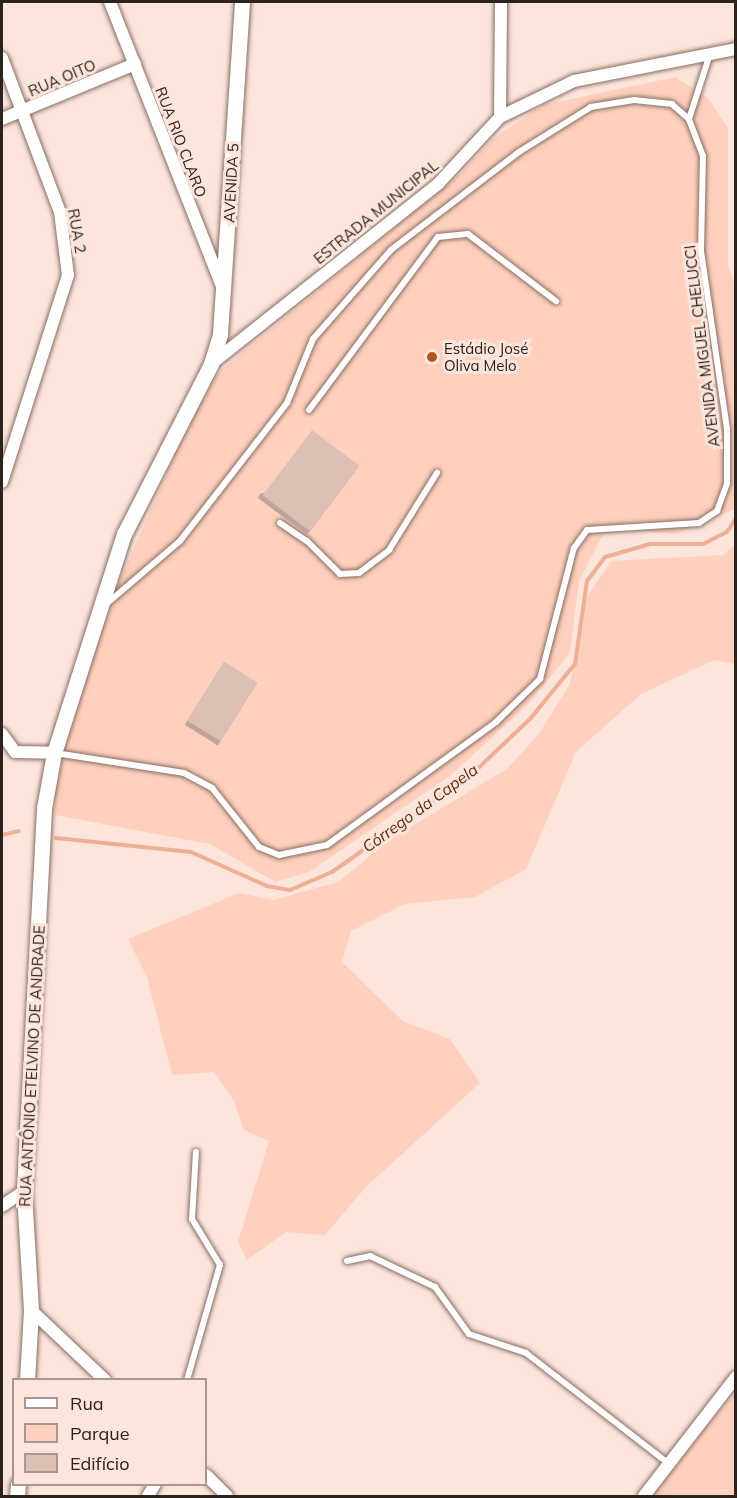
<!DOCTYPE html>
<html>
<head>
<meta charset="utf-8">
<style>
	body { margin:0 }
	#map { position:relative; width:737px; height:1498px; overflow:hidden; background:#fce5db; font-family:Mulish,sans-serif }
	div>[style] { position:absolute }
	.green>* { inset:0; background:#ffd0bd }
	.stream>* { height:4px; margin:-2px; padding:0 2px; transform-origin:2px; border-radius:2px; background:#efaf94 }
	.roads { filter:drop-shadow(0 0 2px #876e63) drop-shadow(0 0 2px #876e63) }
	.service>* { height:6px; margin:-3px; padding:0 3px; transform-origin:3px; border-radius:3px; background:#fff }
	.minor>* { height:12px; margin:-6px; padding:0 6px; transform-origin:6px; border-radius:6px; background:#fff }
	.tertiary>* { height:15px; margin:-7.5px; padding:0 7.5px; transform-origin:7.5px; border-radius:7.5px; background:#fff }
	.wall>* { inset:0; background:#bda59c; transform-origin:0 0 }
	.building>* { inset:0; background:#dcc0b5; transform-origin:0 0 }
	.dots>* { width:16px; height:16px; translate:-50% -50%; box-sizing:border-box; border:3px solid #fce5db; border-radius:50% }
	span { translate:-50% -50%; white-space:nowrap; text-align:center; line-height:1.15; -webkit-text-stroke:6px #fce5db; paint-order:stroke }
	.street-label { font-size:15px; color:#2d231e }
	.poi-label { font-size:15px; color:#2d231e }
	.left { translate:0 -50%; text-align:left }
	.water-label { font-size:16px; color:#61280c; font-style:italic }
	.frame { position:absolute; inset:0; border:3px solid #2d231e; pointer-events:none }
	.legend { position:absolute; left:12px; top:1378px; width:195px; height:108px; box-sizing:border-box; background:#fce5db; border:2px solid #a9978f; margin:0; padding:8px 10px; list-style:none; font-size:18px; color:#2d231e }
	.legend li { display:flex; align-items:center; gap:12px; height:30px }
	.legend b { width:30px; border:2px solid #a9978f }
</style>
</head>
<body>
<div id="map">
	<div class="green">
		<div style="clip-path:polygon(675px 77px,707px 97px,728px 128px,728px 264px,736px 289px,735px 509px,676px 534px,638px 530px,603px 534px,579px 581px,570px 653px,528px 704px,451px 775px,309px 872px,275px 882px,210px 844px,55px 815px,56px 757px,100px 625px,189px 423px,220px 371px,462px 172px,494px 138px,543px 105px)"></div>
		<div style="clip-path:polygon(735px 544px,735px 664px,714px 660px,641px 694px,576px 752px,526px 869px,475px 897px,405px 904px,351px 931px,342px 962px,403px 1021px,450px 1039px,480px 1083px,366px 1187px,325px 1235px,286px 1232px,247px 1260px,238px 1242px,269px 1141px,244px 1130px,234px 1101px,214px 1072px,172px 1075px,147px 977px,128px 939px,239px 893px,273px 900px,338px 882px,391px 839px,508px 768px,538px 735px,570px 684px,585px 600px,611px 561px,723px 555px)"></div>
		<div style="clip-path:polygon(735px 1393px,735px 1496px,646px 1496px)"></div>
	</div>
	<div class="stream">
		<div style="left:2px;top:835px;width:17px;rotate:-13deg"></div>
		<div style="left:56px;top:838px;width:136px;rotate:5.9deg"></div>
		<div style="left:191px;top:852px;width:83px;rotate:24.1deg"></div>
		<div style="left:267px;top:886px;width:23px;rotate:10deg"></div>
		<div style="left:290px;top:890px;width:46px;rotate:-23.2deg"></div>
		<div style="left:332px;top:872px;width:172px;rotate:-35.1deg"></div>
		<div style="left:473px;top:773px;width:79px;rotate:-43.5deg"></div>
		<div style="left:530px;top:719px;width:71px;rotate:-50.7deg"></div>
		<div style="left:575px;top:664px;width:84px;rotate:-81.8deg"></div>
		<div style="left:587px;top:581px;width:30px;rotate:-53deg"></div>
		<div style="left:605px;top:557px;width:47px;rotate:-16.1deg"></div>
		<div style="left:650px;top:544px;width:53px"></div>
		<div style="left:703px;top:544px;width:27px;rotate:-27deg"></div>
		<div style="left:727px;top:532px;width:17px;rotate:-57deg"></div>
	</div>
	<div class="roads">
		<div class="service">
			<div style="left:689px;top:119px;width:68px;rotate:-72.1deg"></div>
			<div style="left:309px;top:410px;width:216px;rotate:-53.3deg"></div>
			<div style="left:438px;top:237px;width:30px;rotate:-6deg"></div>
			<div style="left:468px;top:234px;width:111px;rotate:37.3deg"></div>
			<div style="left:280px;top:523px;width:32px;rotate:34deg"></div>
			<div style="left:307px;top:541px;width:47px;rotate:45deg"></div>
			<div style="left:340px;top:574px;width:19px;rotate:-3deg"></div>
			<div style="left:359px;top:573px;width:38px;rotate:-37deg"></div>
			<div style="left:389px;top:550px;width:91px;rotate:-58.1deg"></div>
			<div style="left:55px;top:753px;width:131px;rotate:8.8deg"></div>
			<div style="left:184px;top:773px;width:32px;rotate:28deg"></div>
			<div style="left:212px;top:788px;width:75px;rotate:51.5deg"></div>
			<div style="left:259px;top:847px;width:22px;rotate:22deg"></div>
			<div style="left:279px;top:855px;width:49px;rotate:-11.8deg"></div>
			<div style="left:327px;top:845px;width:209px;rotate:-36deg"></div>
			<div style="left:496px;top:722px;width:62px;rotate:-44.3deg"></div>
			<div style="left:540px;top:679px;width:135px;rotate:-75.5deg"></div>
			<div style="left:574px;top:548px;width:22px;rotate:-54deg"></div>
			<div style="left:587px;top:530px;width:112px;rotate:-3.6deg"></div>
			<div style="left:699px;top:523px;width:22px;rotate:-34deg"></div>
			<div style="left:717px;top:511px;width:29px;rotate:-70deg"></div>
			<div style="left:727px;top:484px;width:55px;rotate:-90deg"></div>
			<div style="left:727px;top:429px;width:181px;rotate:-98.3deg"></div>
			<div style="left:701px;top:250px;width:94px;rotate:-88.8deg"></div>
			<div style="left:703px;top:156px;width:40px;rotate:-111deg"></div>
			<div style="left:689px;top:119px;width:23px;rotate:-139deg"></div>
			<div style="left:672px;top:104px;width:38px;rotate:-174deg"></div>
			<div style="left:634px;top:100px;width:44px;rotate:170.8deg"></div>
			<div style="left:591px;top:107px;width:85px;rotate:148deg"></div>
			<div style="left:519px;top:152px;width:161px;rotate:142.6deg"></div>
			<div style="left:391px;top:250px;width:118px;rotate:131.2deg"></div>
			<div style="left:313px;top:339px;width:69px;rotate:112.1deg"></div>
			<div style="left:287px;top:403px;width:175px;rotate:127.8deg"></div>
			<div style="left:180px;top:541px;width:99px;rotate:139.5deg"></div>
			<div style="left:347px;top:1261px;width:24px;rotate:-12deg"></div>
			<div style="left:370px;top:1256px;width:72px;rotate:25.5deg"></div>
			<div style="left:435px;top:1287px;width:58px;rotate:54.1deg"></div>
			<div style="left:469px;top:1334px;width:60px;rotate:18.4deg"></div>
			<div style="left:526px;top:1353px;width:181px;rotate:37.8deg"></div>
			<div style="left:187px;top:1380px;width:120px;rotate:-74deg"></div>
			<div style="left:220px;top:1265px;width:54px;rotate:-121.3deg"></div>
			<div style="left:192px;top:1219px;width:67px;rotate:-86.6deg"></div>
		</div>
		<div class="minor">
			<div style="left:110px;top:2px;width:306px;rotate:68.5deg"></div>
			<div style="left:2px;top:58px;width:165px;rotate:69.4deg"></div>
			<div style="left:60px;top:212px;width:64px;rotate:82.8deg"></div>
			<div style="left:68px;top:275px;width:217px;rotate:107.7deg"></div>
			<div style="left:500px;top:117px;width:115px;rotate:-89.5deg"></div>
			<div style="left:2px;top:119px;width:144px;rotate:-22.5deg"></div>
			<div style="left:211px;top:364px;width:290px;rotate:-38.4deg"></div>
			<div style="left:438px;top:184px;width:91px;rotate:-47.2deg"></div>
			<div style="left:500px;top:117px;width:82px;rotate:-25.9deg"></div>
			<div style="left:574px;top:81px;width:165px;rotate:-11.2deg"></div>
			<div style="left:2px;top:734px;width:22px;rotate:54deg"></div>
			<div style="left:15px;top:752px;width:39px;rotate:1deg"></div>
			<div style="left:2px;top:1206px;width:27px;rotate:-34deg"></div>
			<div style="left:31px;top:1310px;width:102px;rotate:43.4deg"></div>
			<div style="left:206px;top:1475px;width:30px;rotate:45deg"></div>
			<div style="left:148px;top:1496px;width:14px;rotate:-60deg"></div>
			<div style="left:644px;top:1496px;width:150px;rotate:-52.3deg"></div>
		</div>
		<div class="tertiary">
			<div style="left:27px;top:1380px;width:70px;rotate:-86.7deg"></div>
			<div style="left:31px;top:1310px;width:119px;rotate:-93.4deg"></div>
			<div style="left:24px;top:1191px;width:384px;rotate:-87deg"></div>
			<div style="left:44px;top:808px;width:56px;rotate:-79.7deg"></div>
			<div style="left:54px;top:753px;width:230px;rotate:-72.3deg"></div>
			<div style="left:124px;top:534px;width:191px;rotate:-62.9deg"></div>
			<div style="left:211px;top:364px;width:31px;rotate:-73deg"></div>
			<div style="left:220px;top:334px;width:333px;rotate:-86.2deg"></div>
			<div style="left:17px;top:1496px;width:12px;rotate:-85deg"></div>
		</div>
	</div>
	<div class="wall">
		<div style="clip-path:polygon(359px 466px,307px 535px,258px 498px,260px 494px)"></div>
		<div style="left:224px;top:662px;width:39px;height:74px;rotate:32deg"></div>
	</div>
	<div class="building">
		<div style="left:312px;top:430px;width:59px;height:82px;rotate:37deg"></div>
		<div style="left:224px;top:662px;width:39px;height:69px;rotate:32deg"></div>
	</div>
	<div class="dots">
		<div style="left:432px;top:357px;background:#b65221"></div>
	</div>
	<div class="street-label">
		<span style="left:62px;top:78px;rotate:-23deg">RUA OITO</span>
		<span style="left:181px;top:142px;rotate:69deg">RUA RIO CLARO</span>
		<span style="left:231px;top:183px;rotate:-87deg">AVENIDA 5</span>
		<span style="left:376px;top:212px;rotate:-39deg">ESTRADA MUNICIPAL</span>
		<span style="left:77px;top:231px;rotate:80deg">RUA 2</span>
		<span style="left:702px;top:346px;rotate:-97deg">AVENIDA MIGUEL CHELUCCI</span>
		<span style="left:32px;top:1066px;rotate:-87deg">RUA ANTÔNIO ETELVINO DE ANDRADE</span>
	</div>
	<div class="poi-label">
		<span class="left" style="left:444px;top:357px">Estádio José<br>Oliva Melo</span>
	</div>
	<div class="water-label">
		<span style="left:420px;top:808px;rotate:-36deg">Córrego da Capela</span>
	</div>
	<div class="frame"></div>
	<ul class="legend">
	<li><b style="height:8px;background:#fff"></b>Rua</li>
	<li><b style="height:16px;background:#ffd0bd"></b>Parque</li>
	<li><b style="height:16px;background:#dcc0b5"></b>Edifício</li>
	</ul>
</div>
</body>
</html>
